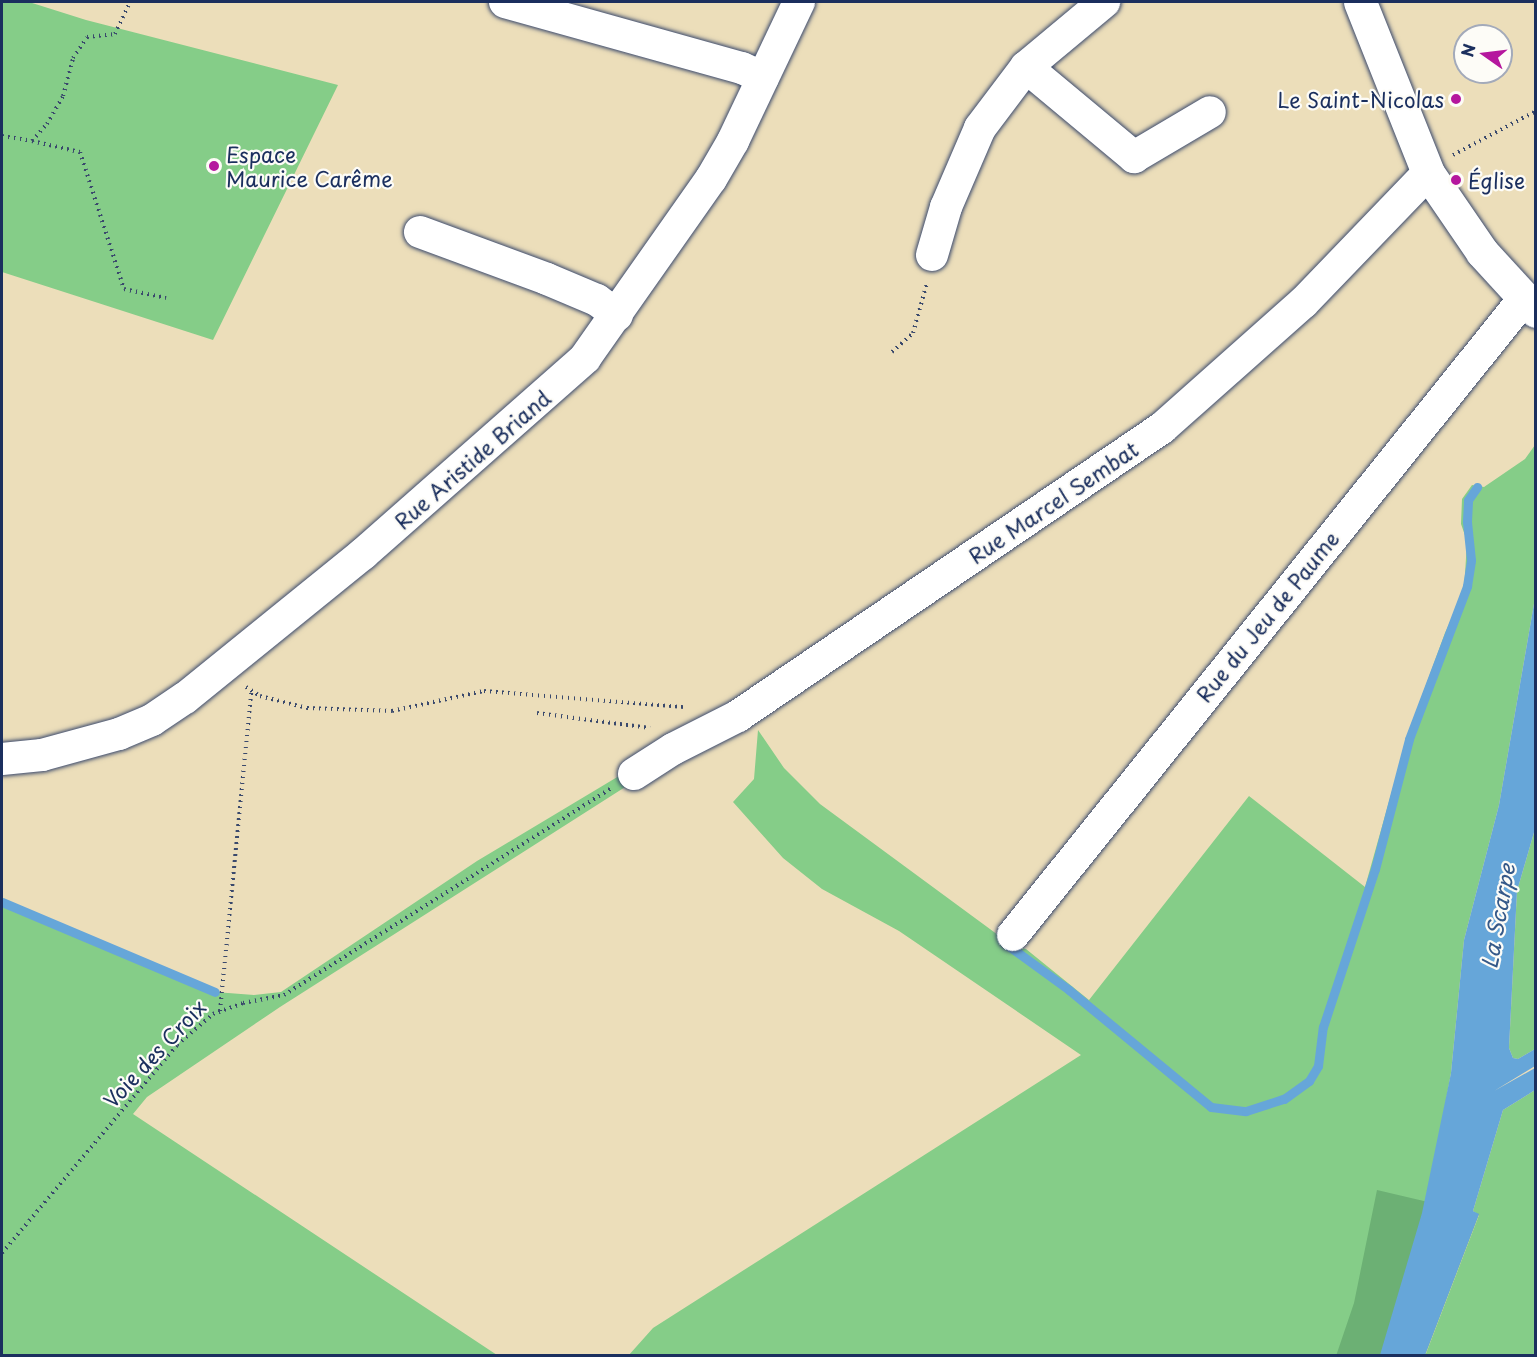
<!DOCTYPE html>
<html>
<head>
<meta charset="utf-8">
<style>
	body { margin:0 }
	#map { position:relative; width:1537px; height:1357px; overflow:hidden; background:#ecdeba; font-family:"Playpen Sans",sans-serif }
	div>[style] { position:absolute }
	.green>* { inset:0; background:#85cd88 }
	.forest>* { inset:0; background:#6cb074 }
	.water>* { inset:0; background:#66a6d9 }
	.stream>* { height:9px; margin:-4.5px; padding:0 4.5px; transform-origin:4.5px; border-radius:4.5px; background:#66a6d9 }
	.path>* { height:4px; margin-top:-2px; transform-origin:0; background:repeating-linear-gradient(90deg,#3a496c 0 1.5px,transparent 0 6px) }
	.roads { filter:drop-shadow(0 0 2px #3a496c) drop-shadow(0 0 2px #3a496c) }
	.minor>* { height:32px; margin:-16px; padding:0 16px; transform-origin:16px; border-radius:16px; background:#fff }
	.major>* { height:33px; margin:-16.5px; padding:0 16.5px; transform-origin:16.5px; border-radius:16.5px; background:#fff }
	.dots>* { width:16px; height:16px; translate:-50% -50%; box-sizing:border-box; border:3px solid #fdfcf7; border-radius:50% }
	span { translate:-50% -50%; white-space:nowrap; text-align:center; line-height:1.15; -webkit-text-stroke:4.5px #fdfcf7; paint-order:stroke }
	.poi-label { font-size:21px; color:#1b2f5e }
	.right { translate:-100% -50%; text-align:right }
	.left { translate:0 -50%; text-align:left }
	.street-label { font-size:21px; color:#1b2f5e }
	.water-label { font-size:22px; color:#355989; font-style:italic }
	.frame { position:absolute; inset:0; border:3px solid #1b2f5e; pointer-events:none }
	.north { position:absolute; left:1453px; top:24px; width:60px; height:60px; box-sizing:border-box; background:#fdfcf7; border:2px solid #a3aaba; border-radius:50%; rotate:284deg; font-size:16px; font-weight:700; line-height:24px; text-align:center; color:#1b2f5e }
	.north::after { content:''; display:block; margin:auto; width:21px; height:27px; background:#b5179e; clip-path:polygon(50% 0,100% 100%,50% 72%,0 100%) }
</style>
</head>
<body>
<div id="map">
	<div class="green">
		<div style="clip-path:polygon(2px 2px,29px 2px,86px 20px,338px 85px,213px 340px,2px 272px)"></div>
		<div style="clip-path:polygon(1535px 445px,1535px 598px,1499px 805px,1464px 940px,1451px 1073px,1399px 1355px,628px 1356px,653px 1328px,1081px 1055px,899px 931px,822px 889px,783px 858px,733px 802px,754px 779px,758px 730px,784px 768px,820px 804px,1013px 946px,1026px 949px,1089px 1000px,1249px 796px,1365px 887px,1408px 734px,1445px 633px,1464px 591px,1467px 541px,1461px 524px,1462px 499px,1472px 485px,1484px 487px,1525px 459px)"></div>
		<div style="clip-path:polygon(644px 761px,644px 775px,280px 1007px,147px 1097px,133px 1114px,497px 1355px,2px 1356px,2px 902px,215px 992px,254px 995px,281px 992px,477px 861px)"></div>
		<div style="clip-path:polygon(1535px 829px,1535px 1049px,1518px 1059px,1513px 1058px,1509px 1048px,1517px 891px)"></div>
		<div style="clip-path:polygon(1535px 1090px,1535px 1355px,1425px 1356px,1479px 1215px,1473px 1211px,1503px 1110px)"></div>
	</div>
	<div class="forest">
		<div style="clip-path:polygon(1377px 1190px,1479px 1214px,1425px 1355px,1336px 1356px,1354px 1303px)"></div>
	</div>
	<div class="water">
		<div style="clip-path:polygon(1535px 598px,1535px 829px,1517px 891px,1509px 1048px,1513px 1058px,1518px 1059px,1535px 1049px,1535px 1066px,1494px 1091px,1535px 1068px,1535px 1090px,1503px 1110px,1473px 1211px,1479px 1214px,1425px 1355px,1380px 1355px,1422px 1213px,1451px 1073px,1464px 940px,1499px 805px)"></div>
	</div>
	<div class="stream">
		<div style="left:2px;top:902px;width:231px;rotate:22.9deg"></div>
		<div style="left:1006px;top:944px;width:78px;rotate:36.1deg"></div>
		<div style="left:1069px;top:990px;width:184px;rotate:39.5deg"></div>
		<div style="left:1211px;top:1107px;width:35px;rotate:7deg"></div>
		<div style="left:1246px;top:1111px;width:40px;rotate:-18deg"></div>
		<div style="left:1284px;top:1099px;width:31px;rotate:-36deg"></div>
		<div style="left:1309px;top:1081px;width:17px;rotate:-59deg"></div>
		<div style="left:1318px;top:1066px;width:39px;rotate:-83deg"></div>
		<div style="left:1323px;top:1027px;width:166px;rotate:-71.8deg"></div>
		<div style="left:1375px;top:869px;width:134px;rotate:-75.3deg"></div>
		<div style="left:1409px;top:739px;width:164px;rotate:-69.2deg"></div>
		<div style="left:1467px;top:586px;width:26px;rotate:-81deg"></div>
		<div style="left:1471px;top:560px;width:39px;rotate:-96deg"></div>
		<div style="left:1467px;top:521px;width:21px;rotate:-87deg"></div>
		<div style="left:1468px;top:500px;width:16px;rotate:-55deg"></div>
	</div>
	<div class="path">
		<div style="left:2px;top:136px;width:30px;rotate:9deg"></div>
		<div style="left:32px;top:141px;width:23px;rotate:-49deg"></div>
		<div style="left:47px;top:124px;width:32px;rotate:-60deg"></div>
		<div style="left:63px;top:96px;width:39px;rotate:-75deg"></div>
		<div style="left:73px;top:58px;width:25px;rotate:-56deg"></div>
		<div style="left:87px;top:37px;width:28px;rotate:-6deg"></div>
		<div style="left:115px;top:34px;width:35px;rotate:-65deg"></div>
		<div style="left:32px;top:141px;width:49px;rotate:12.9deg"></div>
		<div style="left:80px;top:152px;width:144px;rotate:72.2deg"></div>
		<div style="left:124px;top:289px;width:43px;rotate:12.1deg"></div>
		<div style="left:1453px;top:155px;width:94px;rotate:-27.9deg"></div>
		<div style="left:892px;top:352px;width:28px;rotate:-42deg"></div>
		<div style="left:913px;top:333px;width:52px;rotate:-74.4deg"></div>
		<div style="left:246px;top:687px;width:17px;rotate:33deg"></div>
		<div style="left:260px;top:696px;width:49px;rotate:14.3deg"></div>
		<div style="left:307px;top:708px;width:85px;rotate:2deg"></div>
		<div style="left:392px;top:711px;width:94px;rotate:-12.3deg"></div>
		<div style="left:484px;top:691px;width:201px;rotate:4.6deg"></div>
		<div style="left:537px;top:713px;width:114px;rotate:7.6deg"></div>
		<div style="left:220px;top:1011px;width:321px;rotate:-84.4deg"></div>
		<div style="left:2px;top:1253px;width:272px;rotate:-49.9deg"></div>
		<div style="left:177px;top:1045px;width:48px;rotate:-40.7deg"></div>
		<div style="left:213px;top:1014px;width:32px;rotate:-20deg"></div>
		<div style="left:243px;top:1003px;width:42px;rotate:-11deg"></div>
		<div style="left:284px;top:995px;width:386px;rotate:-32.3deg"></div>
	</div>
	<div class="roads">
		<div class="minor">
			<div style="left:505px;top:2px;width:246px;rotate:15.6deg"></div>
			<div style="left:742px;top:68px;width:23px;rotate:25deg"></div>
			<div style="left:1026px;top:67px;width:141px;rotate:39.8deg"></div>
			<div style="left:1134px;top:157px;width:88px;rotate:-30.6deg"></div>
			<div style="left:420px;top:232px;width:135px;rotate:20.3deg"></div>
			<div style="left:547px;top:279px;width:54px;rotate:22.8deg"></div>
			<div style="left:597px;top:300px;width:25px;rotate:37deg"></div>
			<div style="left:932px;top:255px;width:50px;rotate:-73.7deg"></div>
			<div style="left:946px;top:207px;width:86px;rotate:-66.7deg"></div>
			<div style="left:980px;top:128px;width:76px;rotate:-53deg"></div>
			<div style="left:1026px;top:67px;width:102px;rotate:-39.8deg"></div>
			<div style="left:2px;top:759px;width:40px;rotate:-5.7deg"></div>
			<div style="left:42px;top:755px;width:80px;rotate:-15.3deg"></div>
			<div style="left:119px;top:734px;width:36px;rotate:-23deg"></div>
			<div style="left:152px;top:720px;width:40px;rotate:-34deg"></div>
			<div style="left:185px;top:698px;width:229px;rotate:-39deg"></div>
			<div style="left:363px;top:554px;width:296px;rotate:-41.4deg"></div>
			<div style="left:585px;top:358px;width:219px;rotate:-54.9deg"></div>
			<div style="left:711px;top:179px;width:44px;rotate:-59.9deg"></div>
			<div style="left:733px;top:141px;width:154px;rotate:-64.6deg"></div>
			<div style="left:634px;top:774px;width:46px;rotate:-32.7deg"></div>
			<div style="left:673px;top:749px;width:73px;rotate:-26.9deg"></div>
			<div style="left:738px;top:716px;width:513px;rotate:-34.19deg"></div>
			<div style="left:1162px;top:428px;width:188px;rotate:-41.6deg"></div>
			<div style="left:1303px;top:303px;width:180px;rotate:-46.1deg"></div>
			<div style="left:1013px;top:935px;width:814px;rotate:-51.23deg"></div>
		</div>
		<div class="major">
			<div style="left:1360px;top:2px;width:184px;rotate:68.3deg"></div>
			<div style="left:1428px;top:173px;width:96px;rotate:55.6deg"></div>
			<div style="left:1482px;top:252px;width:80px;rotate:47.5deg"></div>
		</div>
	</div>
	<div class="dots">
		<div style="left:1456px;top:99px;background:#b5179e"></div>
		<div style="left:214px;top:166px;background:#b5179e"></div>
		<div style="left:1456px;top:180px;background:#b5179e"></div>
	</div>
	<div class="poi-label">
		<span class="right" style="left:1444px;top:99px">Le Saint-Nicolas</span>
		<span class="left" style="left:226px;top:166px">Espace<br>Maurice Carême</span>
		<span class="left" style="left:1468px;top:180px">Église</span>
	</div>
	<div class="street-label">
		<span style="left:472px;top:459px;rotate:-41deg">Rue Aristide Briand</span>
		<span style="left:1053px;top:502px;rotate:-34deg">Rue Marcel Sembat</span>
		<span style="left:1267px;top:616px;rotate:-51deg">Rue du Jeu de Paume</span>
		<span style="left:154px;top:1053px;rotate:-47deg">Voie des Croix</span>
	</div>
	<div class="water-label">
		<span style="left:1497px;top:916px;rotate:-80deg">La Scarpe</span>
	</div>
	<div class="frame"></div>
	<div class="north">N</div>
</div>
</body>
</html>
